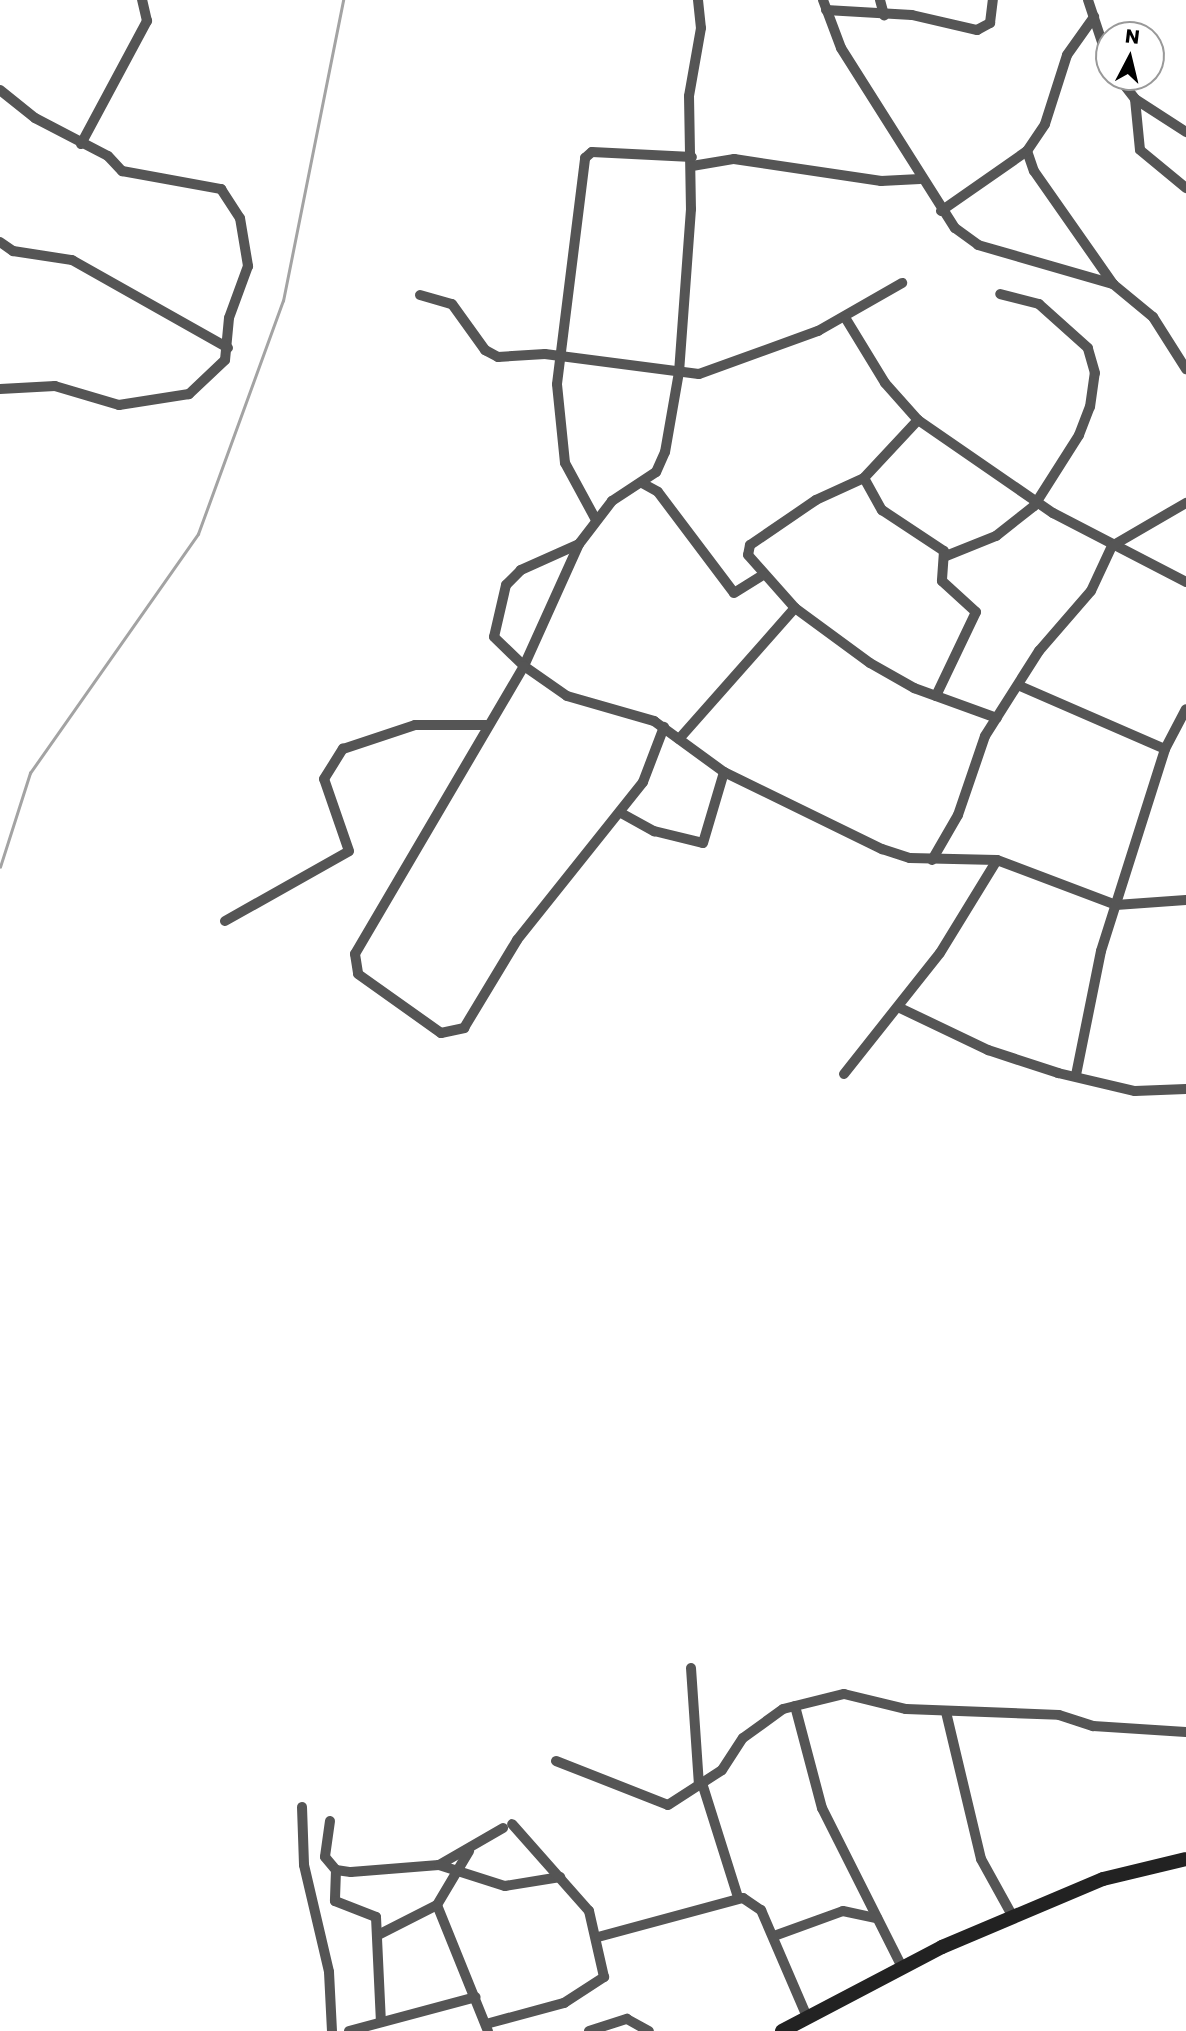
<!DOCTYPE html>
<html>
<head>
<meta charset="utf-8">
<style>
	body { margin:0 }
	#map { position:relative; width:1186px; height:2031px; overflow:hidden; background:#fff; font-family:Poppins,sans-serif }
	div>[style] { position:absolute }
	.stream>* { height:2.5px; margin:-1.25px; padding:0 1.25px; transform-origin:1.25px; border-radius:1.25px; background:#a3a3a3 }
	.street>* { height:10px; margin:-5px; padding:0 5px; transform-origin:5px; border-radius:5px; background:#555 }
	.secondary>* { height:14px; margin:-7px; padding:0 7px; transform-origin:7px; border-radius:7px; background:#222 }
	span { translate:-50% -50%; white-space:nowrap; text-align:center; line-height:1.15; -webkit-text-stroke:5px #fff; paint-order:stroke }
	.north { position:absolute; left:1095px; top:21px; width:70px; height:70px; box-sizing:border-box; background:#fff; border:2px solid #999; border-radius:50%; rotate:7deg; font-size:19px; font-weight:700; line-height:28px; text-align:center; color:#000 }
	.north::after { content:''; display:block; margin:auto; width:24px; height:32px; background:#000; clip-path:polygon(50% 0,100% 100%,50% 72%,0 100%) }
</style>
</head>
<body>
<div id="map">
	<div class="stream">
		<div style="left:0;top:867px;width:99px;rotate:-72.3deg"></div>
		<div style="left:30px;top:773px;width:292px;rotate:-54.9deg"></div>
		<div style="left:198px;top:534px;width:248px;rotate:-70deg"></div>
		<div style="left:283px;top:301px;width:307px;rotate:-78.7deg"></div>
	</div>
	<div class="street">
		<div style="left:698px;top:0;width:28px;rotate:84deg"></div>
		<div style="left:701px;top:28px;width:69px;rotate:100deg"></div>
		<div style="left:689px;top:96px;width:113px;rotate:89deg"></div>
		<div style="left:691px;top:209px;width:163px;rotate:94.2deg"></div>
		<div style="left:679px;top:372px;width:81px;rotate:99.9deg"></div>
		<div style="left:665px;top:452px;width:22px;rotate:114deg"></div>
		<div style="left:656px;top:472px;width:53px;rotate:146.6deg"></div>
		<div style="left:612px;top:501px;width:54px;rotate:127.5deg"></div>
		<div style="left:579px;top:544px;width:134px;rotate:114.3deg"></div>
		<div style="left:524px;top:666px;width:52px;rotate:34.9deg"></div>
		<div style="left:567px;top:696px;width:91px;rotate:16deg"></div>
		<div style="left:654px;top:721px;width:87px;rotate:36.1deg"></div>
		<div style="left:724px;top:772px;width:176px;rotate:26deg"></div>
		<div style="left:882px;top:849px;width:29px;rotate:18deg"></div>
		<div style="left:910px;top:858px;width:87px;rotate:1.3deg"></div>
		<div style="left:997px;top:860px;width:127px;rotate:20.7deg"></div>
		<div style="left:1116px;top:905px;width:70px;rotate:-4.1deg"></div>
		<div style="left:823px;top:0;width:51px;rotate:69.4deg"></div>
		<div style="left:841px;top:48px;width:213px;rotate:57.7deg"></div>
		<div style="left:955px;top:228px;width:29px;rotate:36deg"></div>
		<div style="left:978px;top:245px;width:141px;rotate:16.1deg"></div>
		<div style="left:1113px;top:284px;width:52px;rotate:39.5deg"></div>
		<div style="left:1153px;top:317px;width:62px;rotate:57.6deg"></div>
		<div style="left:880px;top:0;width:16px;rotate:75deg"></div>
		<div style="left:1088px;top:0;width:66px;rotate:71.6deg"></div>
		<div style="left:826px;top:10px;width:86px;rotate:3.3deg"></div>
		<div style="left:912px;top:15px;width:67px;rotate:13deg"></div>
		<div style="left:977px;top:30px;width:15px;rotate:-28deg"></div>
		<div style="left:990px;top:23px;width:23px;rotate:-83deg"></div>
		<div style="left:1118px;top:77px;width:28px;rotate:52deg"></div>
		<div style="left:1135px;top:99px;width:61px;rotate:32.9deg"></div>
		<div style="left:0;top:90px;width:45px;rotate:38.7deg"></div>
		<div style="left:35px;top:118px;width:82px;rotate:27.5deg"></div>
		<div style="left:108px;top:156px;width:21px;rotate:47deg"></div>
		<div style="left:122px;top:171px;width:101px;rotate:10.3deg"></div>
		<div style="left:221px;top:189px;width:35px;rotate:57deg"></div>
		<div style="left:240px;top:218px;width:49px;rotate:80.5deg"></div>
		<div style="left:248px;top:266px;width:55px;rotate:110.1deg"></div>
		<div style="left:229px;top:318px;width:42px;rotate:95.4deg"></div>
		<div style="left:225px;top:360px;width:50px;rotate:136.6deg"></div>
		<div style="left:189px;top:394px;width:71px;rotate:171.1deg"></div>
		<div style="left:119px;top:405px;width:67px;rotate:-163.5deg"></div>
		<div style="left:55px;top:386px;width:55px;rotate:176.9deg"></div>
		<div style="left:1135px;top:99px;width:51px;rotate:84.4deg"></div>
		<div style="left:1140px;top:150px;width:60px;rotate:39.6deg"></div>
		<div style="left:81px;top:144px;width:140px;rotate:-61.8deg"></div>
		<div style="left:147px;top:21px;width:22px;rotate:-103deg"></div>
		<div style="left:1027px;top:151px;width:21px;rotate:71deg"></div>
		<div style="left:1034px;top:171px;width:138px;rotate:55deg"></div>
		<div style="left:692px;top:166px;width:43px;rotate:-9.5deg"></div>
		<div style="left:734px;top:159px;width:149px;rotate:8.5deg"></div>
		<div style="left:881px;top:181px;width:39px;rotate:-3deg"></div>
		<div style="left:941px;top:211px;width:105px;rotate:-34.9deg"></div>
		<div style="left:1027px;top:151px;width:32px;rotate:-56deg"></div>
		<div style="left:1045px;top:124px;width:72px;rotate:-72.3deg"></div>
		<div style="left:1067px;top:55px;width:47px;rotate:-54.6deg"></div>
		<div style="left:0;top:242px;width:16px;rotate:35deg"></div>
		<div style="left:13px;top:251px;width:60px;rotate:8.7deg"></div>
		<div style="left:72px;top:260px;width:179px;rotate:29.4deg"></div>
		<div style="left:420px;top:295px;width:33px;rotate:16deg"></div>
		<div style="left:452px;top:304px;width:57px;rotate:54.3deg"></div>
		<div style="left:485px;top:350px;width:15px;rotate:28deg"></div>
		<div style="left:498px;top:357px;width:47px;rotate:-3.7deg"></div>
		<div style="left:545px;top:354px;width:155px;rotate:7.4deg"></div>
		<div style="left:699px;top:374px;width:127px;rotate:-19.9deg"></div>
		<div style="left:818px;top:331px;width:97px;rotate:-29.7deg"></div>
		<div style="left:846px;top:319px;width:75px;rotate:58.6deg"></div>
		<div style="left:885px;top:383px;width:50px;rotate:48.3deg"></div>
		<div style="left:918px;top:420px;width:164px;rotate:34.6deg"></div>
		<div style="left:1053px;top:513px;width:150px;rotate:27.4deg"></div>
		<div style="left:918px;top:420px;width:79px;rotate:133deg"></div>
		<div style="left:864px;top:478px;width:53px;rotate:155.4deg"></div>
		<div style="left:816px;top:500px;width:80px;rotate:145.7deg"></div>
		<div style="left:750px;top:545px;width:10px;rotate:101deg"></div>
		<div style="left:748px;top:555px;width:71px;rotate:48.4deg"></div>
		<div style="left:795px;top:608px;width:93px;rotate:36.3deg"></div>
		<div style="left:870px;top:663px;width:51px;rotate:29.6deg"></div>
		<div style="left:914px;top:688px;width:88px;rotate:19.9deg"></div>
		<div style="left:864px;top:478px;width:37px;rotate:61deg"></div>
		<div style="left:882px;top:510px;width:74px;rotate:33.5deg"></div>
		<div style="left:944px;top:551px;width:30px;rotate:94deg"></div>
		<div style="left:942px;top:581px;width:46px;rotate:42.4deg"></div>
		<div style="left:976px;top:612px;width:93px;rotate:115.5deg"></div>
		<div style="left:642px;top:483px;width:18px;rotate:29deg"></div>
		<div style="left:658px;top:492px;width:126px;rotate:53deg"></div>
		<div style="left:734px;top:593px;width:34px;rotate:-32deg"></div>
		<div style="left:596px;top:520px;width:65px;rotate:-118.5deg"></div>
		<div style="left:565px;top:463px;width:79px;rotate:-95.8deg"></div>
		<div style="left:557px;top:384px;width:228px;rotate:-82.9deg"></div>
		<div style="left:585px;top:158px;width:9px;rotate:-41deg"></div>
		<div style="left:592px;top:152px;width:100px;rotate:2.9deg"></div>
		<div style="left:579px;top:544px;width:64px;rotate:155.9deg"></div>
		<div style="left:521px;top:570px;width:21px;rotate:135deg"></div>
		<div style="left:506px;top:585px;width:53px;rotate:103deg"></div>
		<div style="left:494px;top:637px;width:42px;rotate:44deg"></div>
		<div style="left:524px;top:666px;width:334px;rotate:120.4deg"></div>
		<div style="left:355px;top:954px;width:20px;rotate:81deg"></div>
		<div style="left:358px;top:974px;width:102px;rotate:35.4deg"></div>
		<div style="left:441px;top:1033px;width:24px;rotate:-12deg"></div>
		<div style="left:464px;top:1028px;width:103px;rotate:-58.9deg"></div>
		<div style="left:517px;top:940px;width:202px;rotate:-51.4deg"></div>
		<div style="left:643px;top:782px;width:59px;rotate:-69.1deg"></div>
		<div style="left:946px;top:556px;width:54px;rotate:-21.8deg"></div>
		<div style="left:996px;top:536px;width:48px;rotate:-38.3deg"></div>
		<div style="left:1034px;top:506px;width:84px;rotate:-57.6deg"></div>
		<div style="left:1079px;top:435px;width:30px;rotate:-69deg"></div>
		<div style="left:1090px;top:407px;width:34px;rotate:-82deg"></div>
		<div style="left:1095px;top:373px;width:26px;rotate:-106deg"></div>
		<div style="left:1088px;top:348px;width:66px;rotate:-138.1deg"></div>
		<div style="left:1039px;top:304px;width:40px;rotate:-165.6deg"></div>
		<div style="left:1020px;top:686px;width:158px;rotate:23.5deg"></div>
		<div style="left:679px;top:739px;width:175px;rotate:-48.5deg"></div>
		<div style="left:621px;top:813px;width:38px;rotate:29deg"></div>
		<div style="left:654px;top:831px;width:50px;rotate:13.8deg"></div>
		<div style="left:703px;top:843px;width:74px;rotate:-73.5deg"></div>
		<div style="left:932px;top:860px;width:52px;rotate:-60deg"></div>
		<div style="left:958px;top:815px;width:83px;rotate:-71.1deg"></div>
		<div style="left:985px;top:736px;width:101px;rotate:-57.6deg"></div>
		<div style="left:1039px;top:651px;width:79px;rotate:-49.1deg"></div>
		<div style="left:1091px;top:591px;width:50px;rotate:-65deg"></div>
		<div style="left:1112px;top:546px;width:86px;rotate:-30.2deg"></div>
		<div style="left:225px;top:921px;width:142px;rotate:-29.4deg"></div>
		<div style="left:349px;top:851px;width:76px;rotate:-109.1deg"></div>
		<div style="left:324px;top:779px;width:36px;rotate:-58deg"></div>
		<div style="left:343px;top:749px;width:76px;rotate:-18.4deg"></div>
		<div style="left:415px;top:725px;width:71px"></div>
		<div style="left:900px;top:1008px;width:98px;rotate:25.5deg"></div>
		<div style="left:988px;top:1050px;width:74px;rotate:18.2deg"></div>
		<div style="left:1058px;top:1073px;width:79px;rotate:13.2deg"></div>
		<div style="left:1135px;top:1091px;width:51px;rotate:-2.2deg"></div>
		<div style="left:844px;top:1074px;width:154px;rotate:-51.6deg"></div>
		<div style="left:940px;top:953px;width:109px;rotate:-58.5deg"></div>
		<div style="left:1076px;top:1075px;width:126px;rotate:-78.6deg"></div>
		<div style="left:1101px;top:951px;width:212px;rotate:-72.4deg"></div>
		<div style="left:1165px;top:749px;width:45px;rotate:-62.3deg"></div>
		<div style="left:691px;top:1668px;width:117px;rotate:86.1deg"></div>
		<div style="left:795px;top:1706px;width:106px;rotate:75.2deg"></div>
		<div style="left:822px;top:1808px;width:178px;rotate:63.3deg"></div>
		<div style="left:946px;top:1712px;width:151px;rotate:76.6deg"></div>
		<div style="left:981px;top:1859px;width:66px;rotate:61.1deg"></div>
		<div style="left:556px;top:1761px;width:120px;rotate:21.4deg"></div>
		<div style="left:668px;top:1805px;width:64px;rotate:-32.9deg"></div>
		<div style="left:722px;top:1770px;width:38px;rotate:-57deg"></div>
		<div style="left:743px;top:1738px;width:49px;rotate:-35.9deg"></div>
		<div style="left:783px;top:1709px;width:63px;rotate:-13.8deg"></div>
		<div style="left:844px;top:1694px;width:64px;rotate:13.6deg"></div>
		<div style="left:906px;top:1709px;width:153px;rotate:2.2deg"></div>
		<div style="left:1059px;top:1715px;width:36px;rotate:18deg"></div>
		<div style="left:1093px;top:1726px;width:93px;rotate:3.7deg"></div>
		<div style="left:702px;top:1783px;width:120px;rotate:72.5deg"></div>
		<div style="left:302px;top:1807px;width:58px;rotate:88deg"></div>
		<div style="left:304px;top:1865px;width:110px;rotate:76.8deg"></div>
		<div style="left:329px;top:1972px;width:59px;rotate:87.1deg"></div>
		<div style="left:330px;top:1821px;width:36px;rotate:98deg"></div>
		<div style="left:325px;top:1857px;width:17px;rotate:50deg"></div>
		<div style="left:336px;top:1870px;width:15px;rotate:8deg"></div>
		<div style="left:351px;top:1872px;width:88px;rotate:-4.5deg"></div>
		<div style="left:439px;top:1865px;width:74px;rotate:-30deg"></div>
		<div style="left:439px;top:1865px;width:69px;rotate:17.7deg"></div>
		<div style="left:505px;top:1886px;width:56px;rotate:-9.3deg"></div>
		<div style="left:336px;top:1870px;width:31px;rotate:92deg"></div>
		<div style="left:335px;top:1901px;width:44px;rotate:21.3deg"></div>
		<div style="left:376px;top:1917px;width:105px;rotate:87.3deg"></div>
		<div style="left:437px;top:1905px;width:136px;rotate:68deg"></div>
		<div style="left:380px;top:1934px;width:64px;rotate:-27deg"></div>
		<div style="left:437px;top:1905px;width:63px;rotate:-59.3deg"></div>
		<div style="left:774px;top:1936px;width:73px;rotate:-19.9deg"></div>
		<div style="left:843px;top:1911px;width:35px;rotate:12deg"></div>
		<div style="left:598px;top:1937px;width:150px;rotate:-15.1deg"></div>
		<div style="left:743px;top:1898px;width:22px;rotate:34deg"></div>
		<div style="left:761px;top:1910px;width:116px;rotate:66.7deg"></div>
		<div style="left:486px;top:2024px;width:81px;rotate:-15.1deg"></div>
		<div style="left:564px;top:2003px;width:48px;rotate:-33deg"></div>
		<div style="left:604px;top:1977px;width:68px;rotate:-102.8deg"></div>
		<div style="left:589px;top:1911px;width:116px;rotate:-131.5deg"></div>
		<div style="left:349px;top:2031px;width:131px;rotate:-15deg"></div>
		<div style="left:589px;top:2031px;width:40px;rotate:-18deg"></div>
		<div style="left:627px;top:2019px;width:25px;rotate:29deg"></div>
	</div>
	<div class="secondary">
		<div style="left:782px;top:2031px;width:181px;rotate:-27.7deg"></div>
		<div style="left:942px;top:1947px;width:175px;rotate:-22.9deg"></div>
		<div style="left:1103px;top:1879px;width:85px;rotate:-13.5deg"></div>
	</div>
	<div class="north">N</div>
</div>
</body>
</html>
